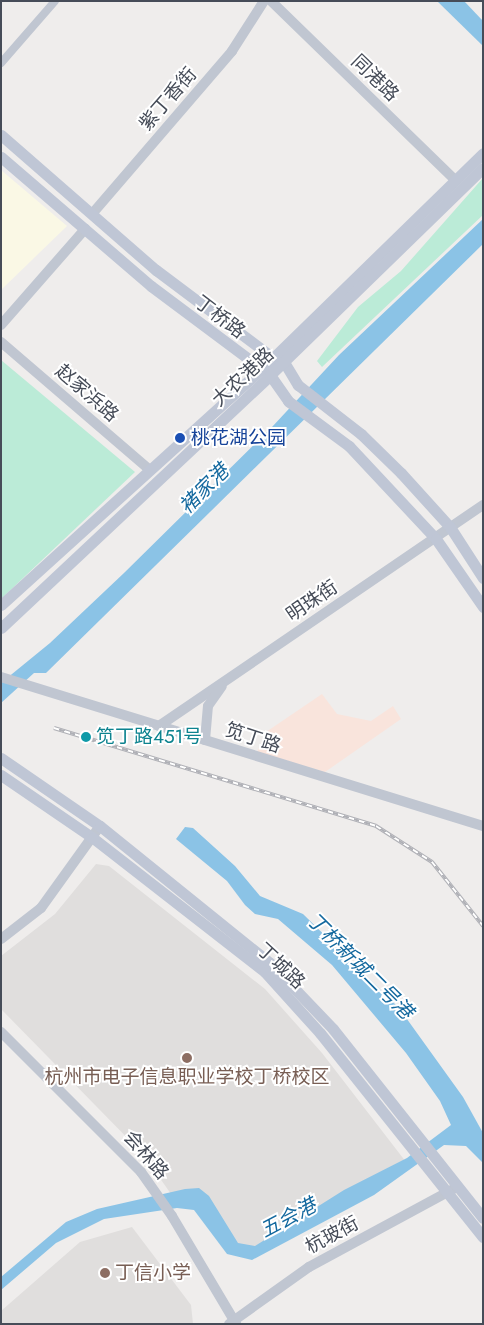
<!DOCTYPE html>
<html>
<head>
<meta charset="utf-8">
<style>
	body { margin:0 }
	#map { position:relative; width:484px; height:1325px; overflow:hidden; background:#efedec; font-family:Jost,"Noto Sans SC",sans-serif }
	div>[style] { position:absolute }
	.commercial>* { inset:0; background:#faf8e5 }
	.education>* { inset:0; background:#e0dedd }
	.medical>* { inset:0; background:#f9e4dc }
	.green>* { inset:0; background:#bbebd7 }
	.water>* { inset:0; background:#8bc3e6 }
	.minor>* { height:8px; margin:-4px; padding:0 4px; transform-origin:4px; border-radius:4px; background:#c0c6d1 }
	.tertiary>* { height:10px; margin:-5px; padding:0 5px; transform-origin:5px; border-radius:5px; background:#c0c6d1 }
	.secondary>* { height:11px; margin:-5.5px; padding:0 5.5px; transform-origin:5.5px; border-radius:5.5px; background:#bfc6d5 }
	.rail>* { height:4px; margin-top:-2px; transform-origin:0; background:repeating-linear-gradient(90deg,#fff 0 5.5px,#afb0b6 0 11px); box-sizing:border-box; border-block:1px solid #afb0b6 }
	.dots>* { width:14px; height:14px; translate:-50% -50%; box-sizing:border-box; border:2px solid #fff; border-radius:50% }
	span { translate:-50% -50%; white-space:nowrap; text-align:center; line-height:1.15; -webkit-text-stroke:4px #fff; paint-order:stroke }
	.street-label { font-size:19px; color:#464c58 }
	.transit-label { font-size:19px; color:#164399 }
	.left { translate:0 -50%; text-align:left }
	.culture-label { font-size:19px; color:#0d838f }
	.education-label { font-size:19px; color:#785e54 }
	.water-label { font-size:20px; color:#13689e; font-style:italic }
	.frame { position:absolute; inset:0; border:2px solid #464c58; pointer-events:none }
</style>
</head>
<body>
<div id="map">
	<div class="commercial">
		<div style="clip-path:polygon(1px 170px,67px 226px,1px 290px)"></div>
	</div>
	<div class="education">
		<div style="clip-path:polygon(96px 864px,109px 866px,265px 989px,322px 1053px,406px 1162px,247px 1255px,227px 1244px,201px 1191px,171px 1194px,143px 1154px,1px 1009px,1px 956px,55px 914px)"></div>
		<div style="clip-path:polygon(132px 1227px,191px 1305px,193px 1324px,1px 1324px,1px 1311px,80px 1242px)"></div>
	</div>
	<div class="medical">
		<div style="clip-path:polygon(322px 694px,337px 714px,371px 721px,393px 706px,401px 719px,325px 772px,257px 752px,266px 732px)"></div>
	</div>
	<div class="green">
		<div style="clip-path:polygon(483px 178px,483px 215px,322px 367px,317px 361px,358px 307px,401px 271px)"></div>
		<div style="clip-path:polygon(1px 360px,135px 472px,1px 599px)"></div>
	</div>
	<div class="water">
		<div style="clip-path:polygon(437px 1px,464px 1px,483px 21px,483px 46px)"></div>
		<div style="clip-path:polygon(483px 219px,483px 244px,46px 673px,34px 673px,1px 703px,1px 683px,50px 643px,124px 573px,272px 427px,339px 355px)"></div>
		<div style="clip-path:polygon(185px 827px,193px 828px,235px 866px,260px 896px,303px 914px,399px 1008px,463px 1097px,483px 1133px,483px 1163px,466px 1146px,444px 1145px,374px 1195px,252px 1260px,227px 1254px,194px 1210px,177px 1208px,104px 1219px,56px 1243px,1px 1290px,1px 1277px,66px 1222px,97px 1209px,185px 1189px,199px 1188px,209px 1196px,238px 1243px,255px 1246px,344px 1190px,407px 1158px,451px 1125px,440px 1101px,406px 1053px,332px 965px,278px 919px,255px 914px,245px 905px,227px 881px,176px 839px)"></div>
	</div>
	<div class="minor">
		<div style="left:1px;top:63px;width:82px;rotate:-48.9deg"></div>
	</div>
	<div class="tertiary">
		<div style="left:271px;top:1px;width:255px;rotate:44.2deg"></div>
		<div style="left:92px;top:214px;width:215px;rotate:-49.3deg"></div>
		<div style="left:232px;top:51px;width:59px;rotate:-57.4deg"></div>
		<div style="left:1px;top:325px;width:128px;rotate:-48.8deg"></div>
		<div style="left:1px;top:342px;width:196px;rotate:40.7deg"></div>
		<div style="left:1px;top:677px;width:505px;rotate:17.18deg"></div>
		<div style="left:159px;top:726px;width:392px;rotate:-34.3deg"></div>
		<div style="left:205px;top:740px;width:34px;rotate:-85deg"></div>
		<div style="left:208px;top:706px;width:24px;rotate:-55deg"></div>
		<div style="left:1px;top:939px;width:51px;rotate:-37.8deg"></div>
		<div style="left:41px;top:908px;width:101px;rotate:-54.3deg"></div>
		<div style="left:1px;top:1032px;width:198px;rotate:45deg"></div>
		<div style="left:141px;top:1172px;width:54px;rotate:54.8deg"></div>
		<div style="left:172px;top:1216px;width:126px;rotate:59.3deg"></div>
		<div style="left:229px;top:1324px;width:98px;rotate:-35.5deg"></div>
		<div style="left:309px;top:1267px;width:168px;rotate:-28.4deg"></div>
	</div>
	<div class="secondary">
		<div style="left:1px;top:135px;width:206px;rotate:41.1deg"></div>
		<div style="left:156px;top:270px;width:146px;rotate:36.9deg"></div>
		<div style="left:273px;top:358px;width:12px;rotate:20deg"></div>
		<div style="left:284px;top:362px;width:27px;rotate:59deg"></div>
		<div style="left:298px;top:385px;width:80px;rotate:37.9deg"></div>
		<div style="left:361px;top:434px;width:56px;rotate:44.3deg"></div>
		<div style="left:401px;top:473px;width:73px;rotate:47.8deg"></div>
		<div style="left:450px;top:527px;width:61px;rotate:57.1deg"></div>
		<div style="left:1px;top:157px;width:198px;rotate:40.7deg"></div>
		<div style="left:151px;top:286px;width:149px;rotate:36.8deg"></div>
		<div style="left:270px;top:375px;width:32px;rotate:55deg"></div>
		<div style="left:288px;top:401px;width:76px;rotate:36.4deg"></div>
		<div style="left:349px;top:446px;width:127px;rotate:46.9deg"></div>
		<div style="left:436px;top:539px;width:83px;rotate:55.3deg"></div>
		<div style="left:1px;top:605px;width:367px;rotate:-42.2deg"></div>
		<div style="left:273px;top:358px;width:293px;rotate:-44.3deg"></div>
		<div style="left:1px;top:628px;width:369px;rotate:-43.2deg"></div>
		<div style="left:270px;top:375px;width:297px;rotate:-44.2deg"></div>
		<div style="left:1px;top:758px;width:120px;rotate:34.5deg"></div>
		<div style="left:100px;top:826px;width:218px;rotate:38.9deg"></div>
		<div style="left:270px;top:963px;width:91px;rotate:46.3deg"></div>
		<div style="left:333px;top:1029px;width:241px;rotate:51.6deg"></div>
		<div style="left:1px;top:775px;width:112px;rotate:34.4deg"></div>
		<div style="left:93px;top:838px;width:218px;rotate:37.9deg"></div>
		<div style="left:265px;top:972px;width:82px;rotate:48deg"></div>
		<div style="left:320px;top:1033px;width:261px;rotate:51.4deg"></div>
	</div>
	<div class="rail">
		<div style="left:54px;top:728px;width:337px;rotate:16.9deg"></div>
		<div style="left:376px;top:826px;width:67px;rotate:32.7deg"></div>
		<div style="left:432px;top:862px;width:82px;rotate:51.4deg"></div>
	</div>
	<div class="dots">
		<div style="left:180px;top:438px;background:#1a4fb4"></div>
		<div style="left:86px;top:737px;background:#0f9aa8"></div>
		<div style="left:187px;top:1058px;background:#8d6e63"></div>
		<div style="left:105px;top:1273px;background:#8d6e63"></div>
	</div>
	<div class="street-label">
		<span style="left:375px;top:78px;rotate:44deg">同港路</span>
		<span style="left:168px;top:99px;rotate:-49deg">紫丁香街</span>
		<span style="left:220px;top:317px;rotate:37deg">丁桥路</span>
		<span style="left:243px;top:377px;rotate:-43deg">大农港路</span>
		<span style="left:87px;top:393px;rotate:41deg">赵家浜路</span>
		<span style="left:312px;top:601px;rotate:-34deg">明珠街</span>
		<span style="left:253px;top:738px;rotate:18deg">笕丁路</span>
		<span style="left:281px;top:966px;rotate:43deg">丁城路</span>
		<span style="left:146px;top:1155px;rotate:49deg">会林路</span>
		<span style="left:332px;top:1235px;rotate:-28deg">杭玻街</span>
	</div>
	<div class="transit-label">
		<span class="left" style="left:191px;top:438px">桃花湖公园</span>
	</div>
	<div class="culture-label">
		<span class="left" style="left:96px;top:737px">笕丁路451号</span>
	</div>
	<div class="education-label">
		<span style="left:187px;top:1077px">杭州市电子信息职业学校丁桥校区</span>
		<span class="left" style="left:115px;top:1273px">丁信小学</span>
	</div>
	<div class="water-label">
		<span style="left:204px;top:489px;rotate:-45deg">褚家港</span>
		<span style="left:360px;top:966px;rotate:45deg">丁桥新城二号港</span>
		<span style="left:288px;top:1218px;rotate:-28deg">五会港</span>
	</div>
	<div class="frame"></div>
</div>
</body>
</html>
